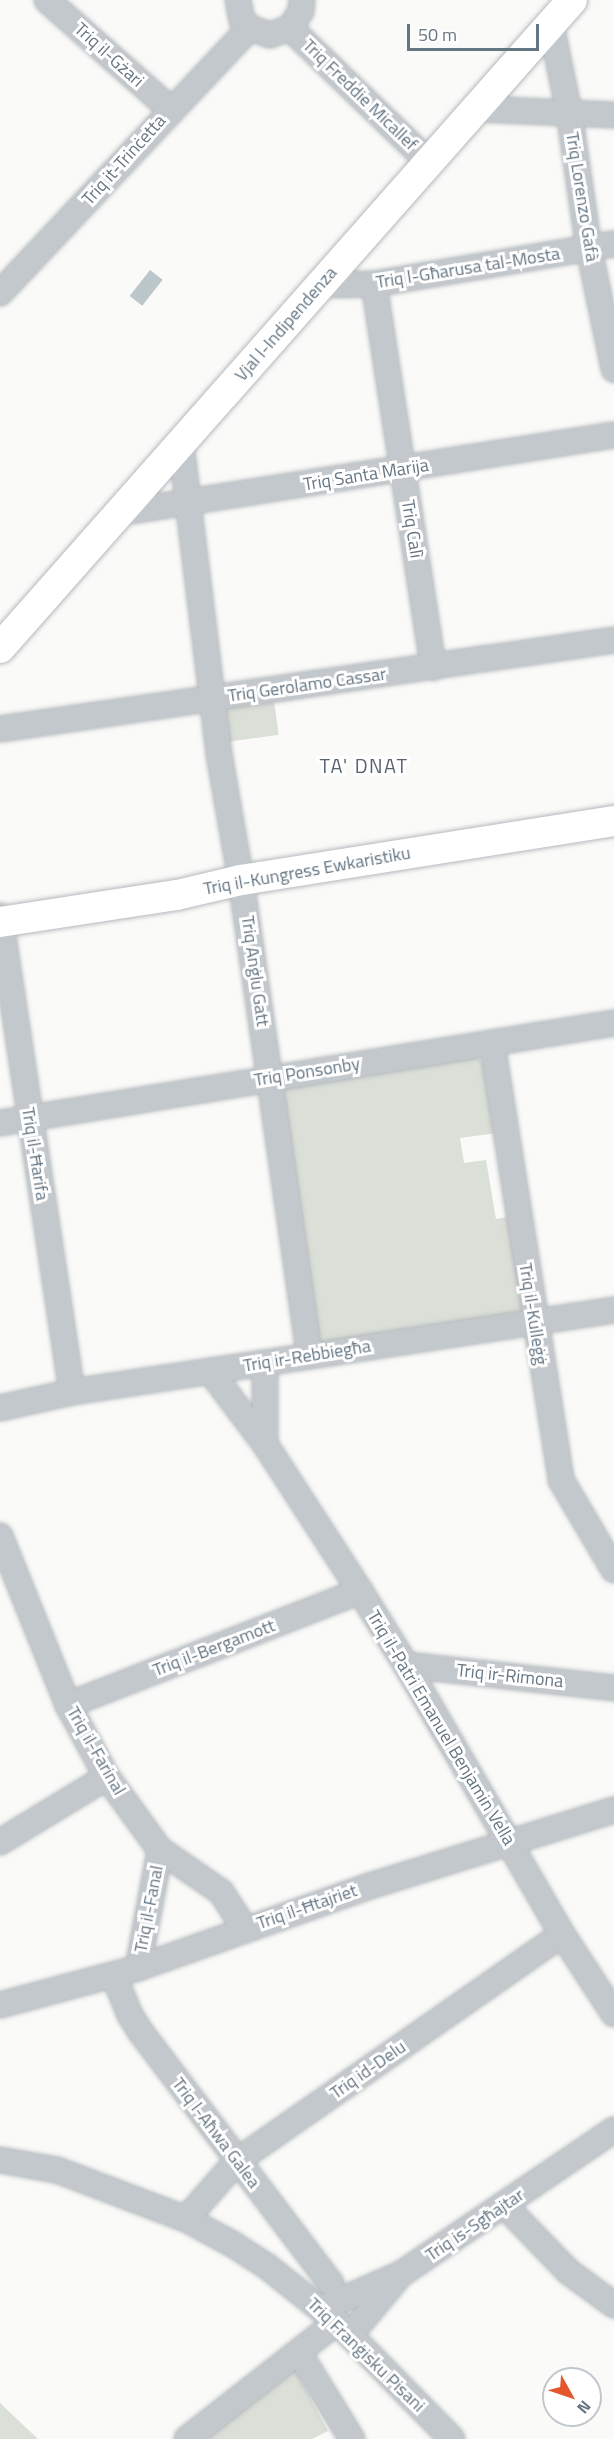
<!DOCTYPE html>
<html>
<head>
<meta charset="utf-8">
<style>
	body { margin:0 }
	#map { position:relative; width:614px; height:2439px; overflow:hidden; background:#fafaf8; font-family:"Titillium Web",sans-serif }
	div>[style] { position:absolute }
	.green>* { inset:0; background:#dadfd7; transform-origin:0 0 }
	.water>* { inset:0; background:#bbc7cb; transform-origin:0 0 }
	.roads { filter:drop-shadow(0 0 2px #b5babe) drop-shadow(0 0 2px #b5babe) }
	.minor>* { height:24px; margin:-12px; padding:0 12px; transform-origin:12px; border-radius:12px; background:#c3c8cc }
	.major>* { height:30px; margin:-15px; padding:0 15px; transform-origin:15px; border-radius:15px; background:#fff }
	span { translate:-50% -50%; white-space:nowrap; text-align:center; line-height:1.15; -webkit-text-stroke:6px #fff; paint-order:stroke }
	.street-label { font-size:18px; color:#657683 }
	.neighbourhood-label { font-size:20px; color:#57646e; letter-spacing:1.5px }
	.north { position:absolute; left:542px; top:2367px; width:60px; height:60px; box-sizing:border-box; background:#fff; border:2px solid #c1c8cd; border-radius:50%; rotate:130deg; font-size:16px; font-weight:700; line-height:24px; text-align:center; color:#657683 }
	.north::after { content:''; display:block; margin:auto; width:21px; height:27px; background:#e4572e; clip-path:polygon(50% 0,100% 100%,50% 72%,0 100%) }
	.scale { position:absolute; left:407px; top:24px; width:132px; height:27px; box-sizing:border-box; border:3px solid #657683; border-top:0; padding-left:8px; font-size:18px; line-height:21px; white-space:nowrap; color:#657683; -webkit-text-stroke:4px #fff; paint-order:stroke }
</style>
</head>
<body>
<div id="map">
	<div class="green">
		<div style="left:274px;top:701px;width:34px;height:52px;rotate:82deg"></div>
		<div style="clip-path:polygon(evenodd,476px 1057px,486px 1065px,524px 1312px,319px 1343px,281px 1089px,476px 1057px,496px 1133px,507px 1217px,496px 1219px,486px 1160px,464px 1163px,460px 1138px,496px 1133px)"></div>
		<div style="clip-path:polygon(292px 2364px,328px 2431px,312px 2439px,195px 2439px)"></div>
		<div style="clip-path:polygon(0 2403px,38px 2439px,0 2439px)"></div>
	</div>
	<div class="water">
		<div style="left:150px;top:270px;width:16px;height:33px;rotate:38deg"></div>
	</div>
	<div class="roads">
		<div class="minor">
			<div style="left:47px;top:0;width:164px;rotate:41.5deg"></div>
			<div style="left:238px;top:0;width:20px;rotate:79deg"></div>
			<div style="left:242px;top:20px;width:11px;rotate:45deg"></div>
			<div style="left:250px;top:28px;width:21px;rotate:19deg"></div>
			<div style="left:270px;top:35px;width:21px;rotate:-19deg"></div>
			<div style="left:290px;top:28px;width:20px;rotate:-57deg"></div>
			<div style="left:301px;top:11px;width:11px;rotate:-85deg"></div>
			<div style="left:551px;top:25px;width:89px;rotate:78.3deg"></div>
			<div style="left:569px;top:112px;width:138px;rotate:81.7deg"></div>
			<div style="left:589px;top:249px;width:123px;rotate:78.2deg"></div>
			<div style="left:290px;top:28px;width:193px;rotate:44deg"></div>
			<div style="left:479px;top:109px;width:135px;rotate:2.5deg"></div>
			<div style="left:374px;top:284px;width:388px;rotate:81.2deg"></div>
			<div style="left:321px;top:285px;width:53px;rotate:-1.1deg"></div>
			<div style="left:374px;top:284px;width:243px;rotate:-9.5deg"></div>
			<div style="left:0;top:293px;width:364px;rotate:-46.7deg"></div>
			<div style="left:181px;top:444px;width:312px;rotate:83deg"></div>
			<div style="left:219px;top:754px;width:128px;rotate:80.1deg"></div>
			<div style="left:241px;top:880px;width:481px;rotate:81.8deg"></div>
			<div style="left:118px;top:513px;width:502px;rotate:-8.94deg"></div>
			<div style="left:0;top:729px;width:620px;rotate:-8.25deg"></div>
			<div style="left:0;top:916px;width:481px;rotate:81.4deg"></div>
			<div style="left:492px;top:1043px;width:442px;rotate:81deg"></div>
			<div style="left:561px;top:1480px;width:104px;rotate:59.5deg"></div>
			<div style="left:0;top:1123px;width:622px;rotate:-9.25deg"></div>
			<div style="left:210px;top:1371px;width:91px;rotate:53deg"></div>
			<div style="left:265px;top:1444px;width:175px;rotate:57.1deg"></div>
			<div style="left:360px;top:1591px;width:87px;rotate:58.1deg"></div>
			<div style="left:406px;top:1665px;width:311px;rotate:59.9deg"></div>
			<div style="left:562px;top:1934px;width:95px;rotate:57deg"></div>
			<div style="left:0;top:1408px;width:74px;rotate:-12.5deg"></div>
			<div style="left:72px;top:1392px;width:548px;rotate:-8.6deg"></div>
			<div style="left:265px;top:1444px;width:81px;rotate:-90deg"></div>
			<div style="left:0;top:1536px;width:182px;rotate:68.1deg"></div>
			<div style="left:68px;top:1705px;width:82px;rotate:61.6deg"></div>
			<div style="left:107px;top:1777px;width:90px;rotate:54deg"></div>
			<div style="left:160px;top:1850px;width:74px;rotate:34.5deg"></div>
			<div style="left:221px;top:1892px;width:44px;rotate:57deg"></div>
			<div style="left:406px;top:1665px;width:209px;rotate:6.3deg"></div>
			<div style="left:68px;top:1705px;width:313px;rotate:-21.3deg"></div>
			<div style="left:0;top:1842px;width:125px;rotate:-31.3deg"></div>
			<div style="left:138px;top:1968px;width:120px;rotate:-79.4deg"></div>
			<div style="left:114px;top:1976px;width:42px;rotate:67.7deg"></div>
			<div style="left:130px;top:2015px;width:19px;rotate:58deg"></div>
			<div style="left:140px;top:2031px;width:317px;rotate:52.9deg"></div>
			<div style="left:0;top:2005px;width:143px;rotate:-15deg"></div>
			<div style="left:138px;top:1968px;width:246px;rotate:-19.5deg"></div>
			<div style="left:370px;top:1886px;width:256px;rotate:-17.3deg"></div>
			<div style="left:0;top:2160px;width:58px;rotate:10deg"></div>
			<div style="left:57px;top:2170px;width:138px;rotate:20.8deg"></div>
			<div style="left:186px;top:2219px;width:55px;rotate:28.4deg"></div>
			<div style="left:234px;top:2245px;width:40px;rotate:32.9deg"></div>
			<div style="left:268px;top:2267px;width:88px;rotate:38.6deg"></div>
			<div style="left:337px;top:2322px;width:164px;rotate:45.5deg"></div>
			<div style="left:504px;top:2205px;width:93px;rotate:45.9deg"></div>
			<div style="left:569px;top:2272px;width:56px;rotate:36.3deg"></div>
			<div style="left:186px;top:2219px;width:77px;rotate:-48.7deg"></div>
			<div style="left:237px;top:2161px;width:396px;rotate:-34.9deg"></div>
			<div style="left:321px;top:2309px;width:82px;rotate:-23.7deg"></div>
			<div style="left:350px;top:2335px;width:80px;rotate:-50.1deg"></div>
			<div style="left:401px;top:2274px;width:257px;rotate:-34.1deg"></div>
			<div style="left:299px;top:2353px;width:101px;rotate:58.4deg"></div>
			<div style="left:187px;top:2439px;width:190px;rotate:-38deg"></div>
		</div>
		<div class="major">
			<div style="left:0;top:648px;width:864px;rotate:-48.56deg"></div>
			<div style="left:0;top:922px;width:179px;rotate:-8.7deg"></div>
			<div style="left:177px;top:895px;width:66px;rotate:-13.2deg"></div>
			<div style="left:241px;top:880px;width:378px;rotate:-9deg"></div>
		</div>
	</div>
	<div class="street-label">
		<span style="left:109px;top:55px;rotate:42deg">Triq il-Gżari</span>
		<span style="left:360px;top:95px;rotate:44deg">Triq Freddie Micallef</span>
		<span style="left:124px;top:160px;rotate:-48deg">Triq it-Trinċetta</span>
		<span style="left:582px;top:197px;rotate:81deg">Triq Lorenzo Gafà</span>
		<span style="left:468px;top:268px;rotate:-9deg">Triq l-Għarusa tal-Mosta</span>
		<span style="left:286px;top:324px;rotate:-49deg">Vjal l-Indipendenza</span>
		<span style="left:366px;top:475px;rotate:-9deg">Triq Santa Marija</span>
		<span style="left:412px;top:529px;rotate:81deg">Triq Calì</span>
		<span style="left:307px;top:685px;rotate:-8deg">Triq Gerolamo Cassar</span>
		<span style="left:307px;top:871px;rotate:-10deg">Triq il-Kungress Ewkaristiku</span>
		<span style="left:255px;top:971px;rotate:82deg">Triq Anġlu Gatt</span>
		<span style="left:307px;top:1072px;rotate:-9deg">Triq Ponsonby</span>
		<span style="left:35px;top:1154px;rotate:81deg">Triq il-Ħarifa</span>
		<span style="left:533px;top:1314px;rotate:81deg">Triq il-Kulleġġ</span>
		<span style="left:307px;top:1356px;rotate:-9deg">Triq ir-Rebbiegħa</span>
		<span style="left:214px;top:1648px;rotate:-21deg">Triq il-Bergamott</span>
		<span style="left:510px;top:1676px;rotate:6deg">Triq ir-Rimona</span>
		<span style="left:441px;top:1728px;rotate:59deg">Triq il-Patri Emanuel Benjamin Vella</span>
		<span style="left:96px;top:1751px;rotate:60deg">Triq il-Farinal</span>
		<span style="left:307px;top:1907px;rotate:-19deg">Triq il-Ħtajriet</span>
		<span style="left:149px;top:1909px;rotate:-79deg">Triq il-Fanal</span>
		<span style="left:368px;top:2070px;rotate:-35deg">Triq id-Delu</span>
		<span style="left:216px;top:2133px;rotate:53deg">Triq l-Aħwa Galea</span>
		<span style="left:475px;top:2225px;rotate:-34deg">Triq is-Sgħajtar</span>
		<span style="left:366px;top:2355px;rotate:44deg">Triq Franġisku Pisani</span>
	</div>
	<div class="neighbourhood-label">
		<span style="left:364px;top:765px">TA' DNAT</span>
	</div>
	<div class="north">N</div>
	<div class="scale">50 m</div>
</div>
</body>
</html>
